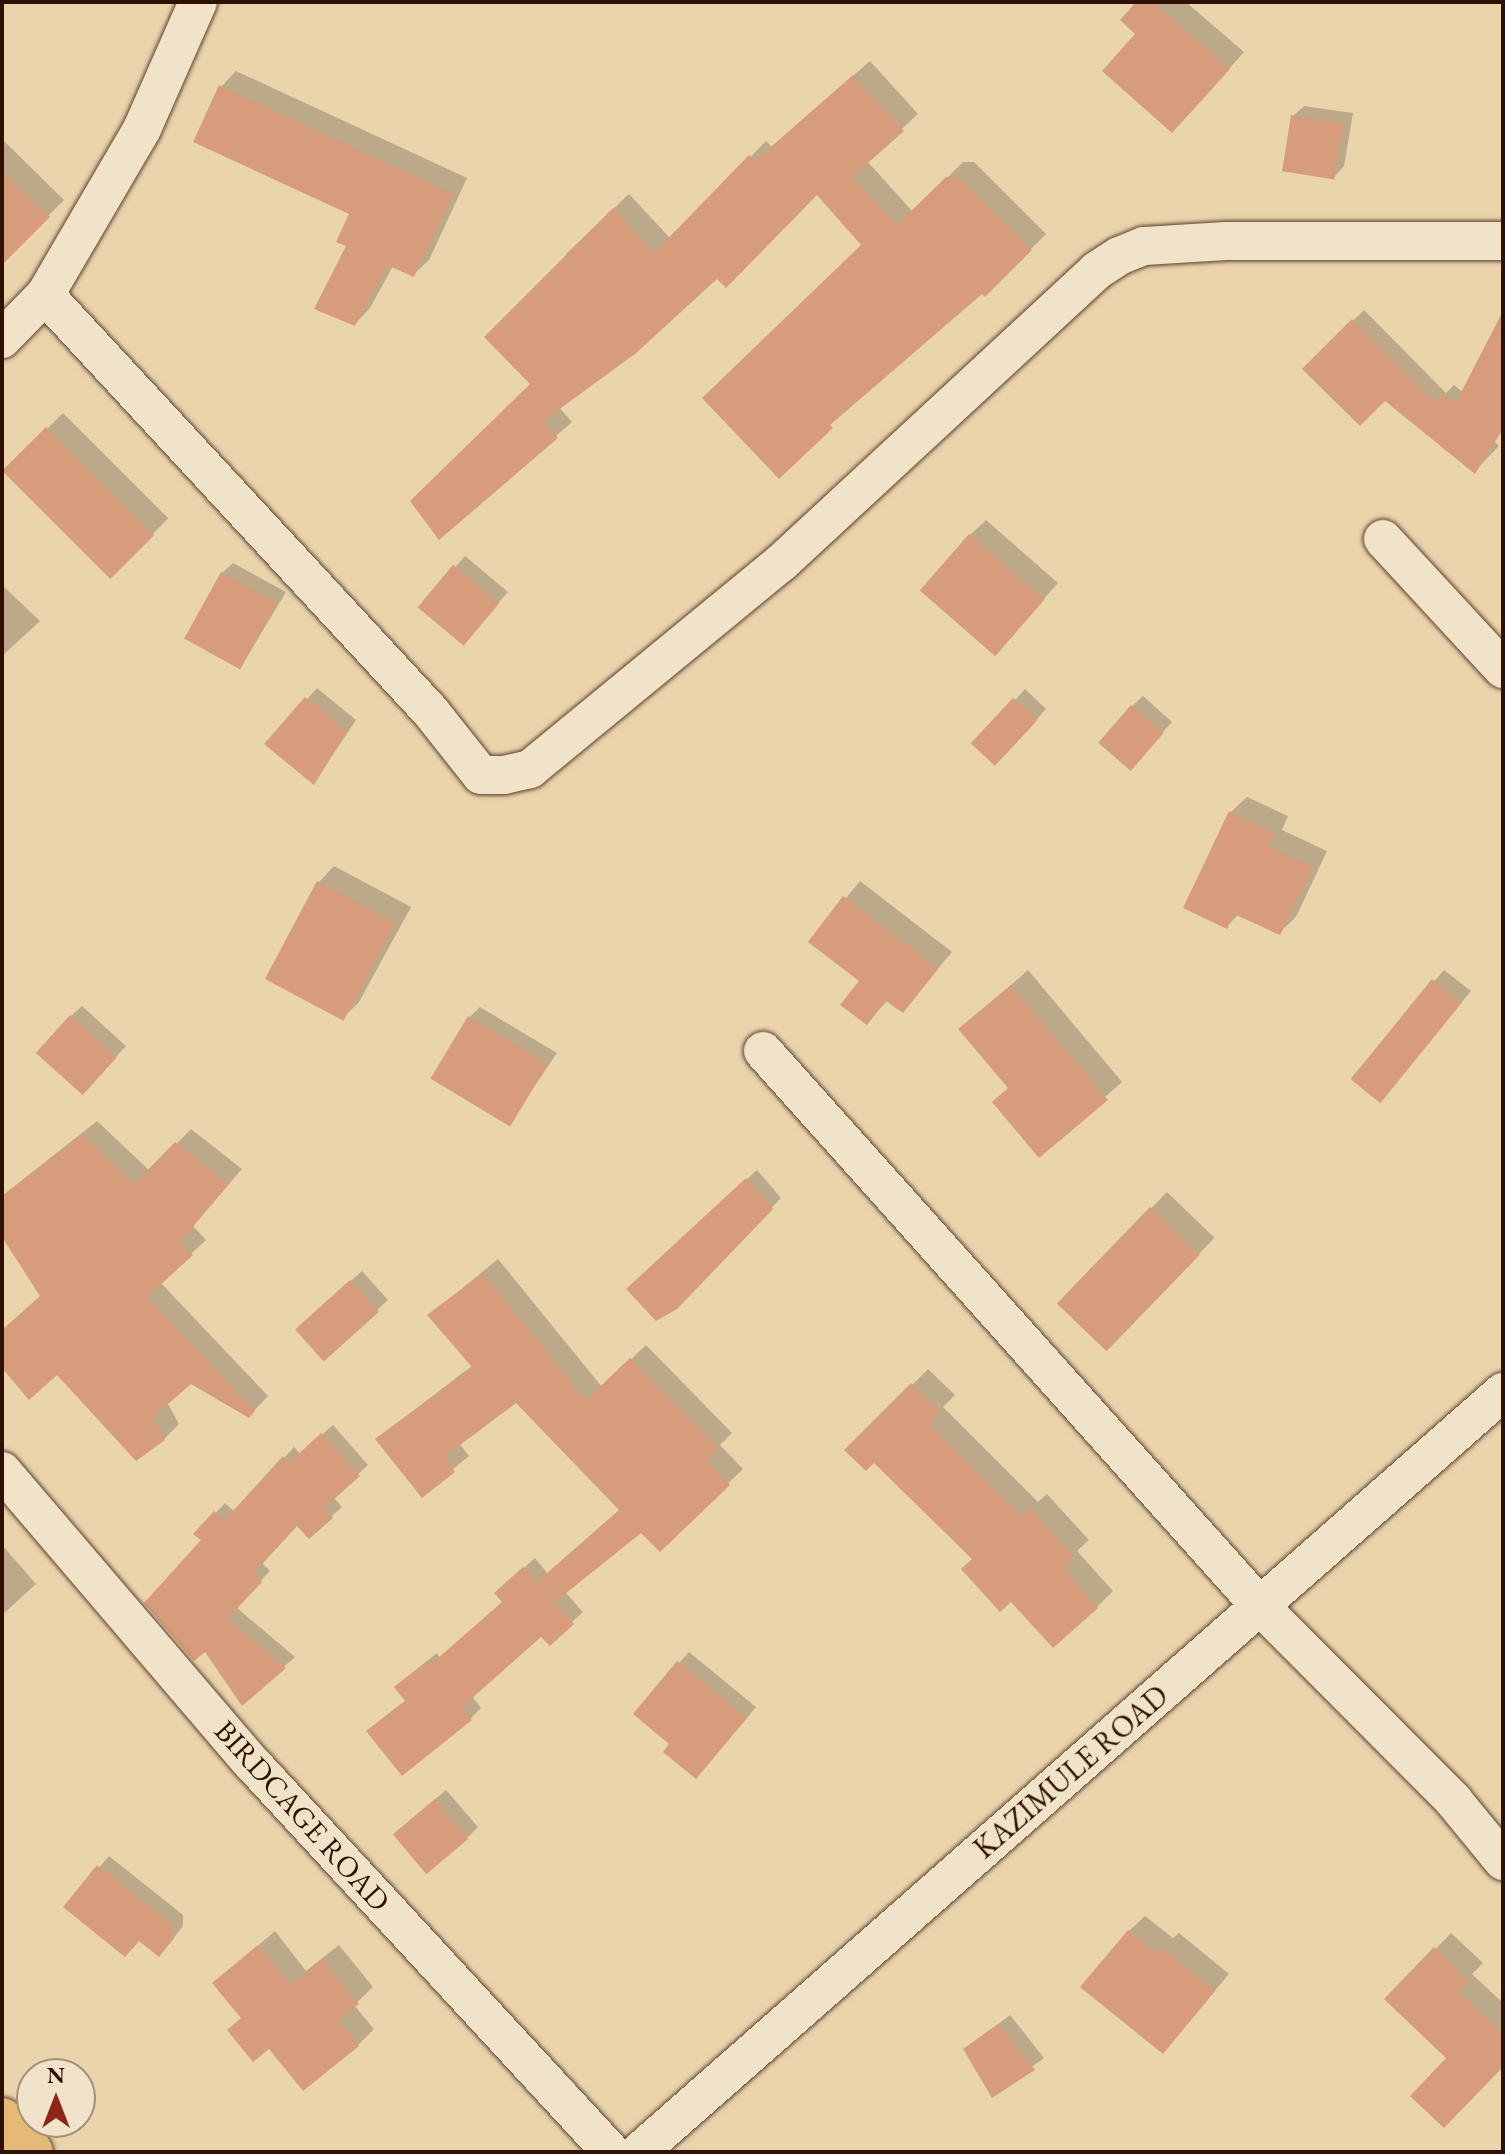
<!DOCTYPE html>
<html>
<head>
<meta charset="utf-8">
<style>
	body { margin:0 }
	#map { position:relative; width:1505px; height:2154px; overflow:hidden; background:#ead4ac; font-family:"EB Garamond",serif }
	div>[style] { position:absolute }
	.shadow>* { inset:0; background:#0003; transform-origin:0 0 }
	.building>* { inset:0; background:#d79c7b; transform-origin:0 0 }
	.roads { filter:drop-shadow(0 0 2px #5e412c) drop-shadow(0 0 2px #5e412c) }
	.minor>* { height:38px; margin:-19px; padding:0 19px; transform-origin:19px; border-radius:19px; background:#f1e3c9 }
	.trunk>* { height:44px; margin:-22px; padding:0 22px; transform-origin:22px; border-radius:22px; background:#e5ba76 }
	span { translate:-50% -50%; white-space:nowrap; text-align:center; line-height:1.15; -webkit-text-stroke:7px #f1e3c9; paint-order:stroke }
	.street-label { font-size:30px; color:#301001 }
	.frame { position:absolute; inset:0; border:4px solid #301001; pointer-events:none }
	.north { position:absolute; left:16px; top:2058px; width:80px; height:80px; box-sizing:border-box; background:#f1e3c9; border:2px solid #a48f79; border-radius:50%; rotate:0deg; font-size:22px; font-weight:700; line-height:32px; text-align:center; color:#301001 }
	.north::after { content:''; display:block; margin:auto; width:28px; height:36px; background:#8f2418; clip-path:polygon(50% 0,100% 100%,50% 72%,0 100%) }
</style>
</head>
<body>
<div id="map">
	<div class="shadow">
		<div style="clip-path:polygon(1138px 2px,1186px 2px,1244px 52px,1188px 115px,1138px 33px)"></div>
		<div style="clip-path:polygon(870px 61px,918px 114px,867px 161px,913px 212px,963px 162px,974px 162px,1046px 234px,985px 295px,982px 292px,845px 410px,779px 476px,864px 244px,817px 193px,559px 407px,572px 422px,439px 537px,533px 384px,566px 254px,629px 194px,671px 239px,766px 141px,772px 147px)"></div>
		<div style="clip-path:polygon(236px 71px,467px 178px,429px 260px,413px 275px,393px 266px,370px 308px,355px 324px,348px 245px,352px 213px,221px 87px)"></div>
		<div style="clip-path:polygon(1304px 106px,1353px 113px,1344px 166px,1334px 177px,1293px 116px)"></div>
		<div style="clip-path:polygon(2px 139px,64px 200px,2px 262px)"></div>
		<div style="clip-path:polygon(1364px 310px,1446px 393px,1454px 385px,1464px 393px,1503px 323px,1503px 429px,1493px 440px,1499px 446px,1475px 471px,1385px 398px,1305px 369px)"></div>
		<div style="left:63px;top:413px;width:149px;height:81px;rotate:45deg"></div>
		<div style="clip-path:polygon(986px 520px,1058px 583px,1009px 638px,970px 535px)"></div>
		<div style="clip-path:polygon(465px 556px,508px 592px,474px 631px,421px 606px)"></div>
		<div style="clip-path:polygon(233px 563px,286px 592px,241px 667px,222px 573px)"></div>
		<div style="clip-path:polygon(2px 585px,40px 621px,2px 656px)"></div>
		<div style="clip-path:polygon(317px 688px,356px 720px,314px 783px,267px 744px)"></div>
		<div style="clip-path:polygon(1025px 689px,1046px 709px,1007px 753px,1015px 700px)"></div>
		<div style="clip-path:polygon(1143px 696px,1172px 722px,1140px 758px,1132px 706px)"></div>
		<div style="clip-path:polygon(1247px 797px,1288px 816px,1282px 830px,1327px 851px,1296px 917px,1280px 932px,1239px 914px,1227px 926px,1231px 812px)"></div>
		<div style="clip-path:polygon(334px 866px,411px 907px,359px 1002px,343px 1018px,319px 882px)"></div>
		<div style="clip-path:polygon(860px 881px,952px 952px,902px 1011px,888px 1000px,867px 1022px,862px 980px,811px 941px)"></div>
		<div style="clip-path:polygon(1028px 970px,1122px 1082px,1039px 1155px,1009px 1087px,961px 1029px)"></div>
		<div style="clip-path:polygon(1444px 970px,1471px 991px,1389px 1090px,1351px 1078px)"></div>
		<div style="clip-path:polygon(82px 1006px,126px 1046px,93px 1081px,71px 1016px)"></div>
		<div style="clip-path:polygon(480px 1007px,557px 1053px,509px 1124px,470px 1017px)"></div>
		<div style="clip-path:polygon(97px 1121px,150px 1171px,191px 1129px,242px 1169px,193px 1226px,206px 1240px,160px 1282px,268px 1396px,249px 1416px,191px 1382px,167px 1402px,179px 1424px,164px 1439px,57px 1372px,2px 1365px,2px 1331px,42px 1295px,2px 1233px,2px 1196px)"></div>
		<div style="clip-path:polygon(757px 1170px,781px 1198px,676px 1307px,638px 1279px)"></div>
		<div style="left:1167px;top:1192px;width:66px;height:155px;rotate:44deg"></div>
		<div style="clip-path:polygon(498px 1259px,602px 1387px,646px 1345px,732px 1433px,720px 1445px,743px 1469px,660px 1549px,641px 1530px,565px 1592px,583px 1612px,550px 1643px,541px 1634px,472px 1696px,481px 1708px,471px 1718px,402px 1773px,379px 1721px,406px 1700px,407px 1677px,437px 1653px,440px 1658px,504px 1602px,507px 1583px,535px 1558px,548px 1574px,621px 1509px,516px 1401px,459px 1443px,469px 1456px,422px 1495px,377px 1439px,473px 1365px,430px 1315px)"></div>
		<div style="clip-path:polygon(362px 1271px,388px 1300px,324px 1360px,308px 1320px)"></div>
		<div style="clip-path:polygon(928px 1369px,955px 1395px,943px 1407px,1038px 1502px,1047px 1494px,1089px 1540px,1077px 1551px,1113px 1591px,1097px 1607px,974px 1559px,874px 1461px,847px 1450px)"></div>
		<div style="clip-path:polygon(333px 1425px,368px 1465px,333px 1497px,342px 1507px,309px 1536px,298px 1524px,262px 1563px,270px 1571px,236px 1607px,295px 1657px,242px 1703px,203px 1540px,196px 1534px,225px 1503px,235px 1512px,294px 1447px,300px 1454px)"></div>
		<div style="clip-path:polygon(2px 1545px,36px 1584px,2px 1615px)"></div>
		<div style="clip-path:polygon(689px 1652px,756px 1707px,706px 1766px,672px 1744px,679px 1663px)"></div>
		<div style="clip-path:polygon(446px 1790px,478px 1827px,468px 1837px,406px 1824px)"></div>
		<div style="clip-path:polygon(109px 1856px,183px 1915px,183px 1926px,169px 1944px,140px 1939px,66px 1907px)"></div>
		<div style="clip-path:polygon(1145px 1916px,1173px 1938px,1179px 1933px,1229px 1974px,1163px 2052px,1129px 1931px)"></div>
		<div style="clip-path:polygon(275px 1931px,306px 1971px,339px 1945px,373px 1987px,354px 2005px,374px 2029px,358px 2045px,214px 1983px)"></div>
		<div style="clip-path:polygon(1451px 1933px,1483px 1963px,1472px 1974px,1503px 2003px,1503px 2065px,1449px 2058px,1387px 1999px)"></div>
		<div style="clip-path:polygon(1010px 2015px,1044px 2058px,993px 2095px,966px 2049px)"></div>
	</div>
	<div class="building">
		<div style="clip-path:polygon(1136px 2px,1153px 2px,1230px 69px,1172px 133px,1102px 71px,1135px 34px,1120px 20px)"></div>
		<div style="clip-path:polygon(853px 75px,904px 131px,852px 177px,897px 225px,946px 177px,958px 177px,1032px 250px,985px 297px,982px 294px,830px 425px,833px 428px,779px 479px,702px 398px,861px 245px,817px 195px,726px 288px,717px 279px,635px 354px,543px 421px,558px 438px,439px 540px,410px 501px,530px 384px,484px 337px,613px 208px,654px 253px,749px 155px,755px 161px)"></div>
		<div style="clip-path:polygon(219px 85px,453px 194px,414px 277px,387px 265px,355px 326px,314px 309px,346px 246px,336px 242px,349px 214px,193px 142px)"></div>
		<div style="left:1291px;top:115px;width:53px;height:57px;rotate:9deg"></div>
		<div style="clip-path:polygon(2px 170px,50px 217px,2px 265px)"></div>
		<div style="clip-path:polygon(1503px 311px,1503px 429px,1475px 474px,1385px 401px,1360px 426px,1302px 369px,1352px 319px,1435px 402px,1442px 394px,1455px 404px)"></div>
		<div style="left:46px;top:427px;width:153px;height:62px;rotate:45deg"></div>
		<div style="left:969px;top:534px;width:100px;height:75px;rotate:41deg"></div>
		<div style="left:453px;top:565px;width:60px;height:55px;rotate:40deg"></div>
		<div style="left:221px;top:572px;width:64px;height:76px;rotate:29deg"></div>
		<div style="clip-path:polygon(305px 697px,347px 731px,314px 785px,264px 744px)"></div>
		<div style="left:1013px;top:698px;width:33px;height:62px;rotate:43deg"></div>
		<div style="left:1131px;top:705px;width:43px;height:50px;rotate:41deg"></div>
		<div style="clip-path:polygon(1229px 811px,1274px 833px,1268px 846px,1313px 867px,1280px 935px,1234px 914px,1227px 929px,1183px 908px)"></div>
		<div style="left:317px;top:881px;width:89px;height:111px;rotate:28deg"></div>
		<div style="clip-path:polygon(843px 896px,938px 969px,903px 1013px,886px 1001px,867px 1025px,840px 1005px,859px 981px,808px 942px)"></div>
		<div style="left:1432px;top:979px;width:38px;height:129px;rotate:39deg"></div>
		<div style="clip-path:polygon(1011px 985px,1108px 1100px,1039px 1158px,992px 1102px,1008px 1088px,958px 1029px)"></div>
		<div style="left:70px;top:1015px;width:63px;height:51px;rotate:42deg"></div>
		<div style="left:468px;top:1016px;width:93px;height:73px;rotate:31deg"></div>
		<div style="clip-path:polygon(82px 1134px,134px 1184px,175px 1142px,229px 1184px,180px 1242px,193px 1255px,147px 1297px,255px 1411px,249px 1418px,191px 1384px,153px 1417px,165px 1440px,136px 1461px,57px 1375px,29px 1400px,2px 1368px,2px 1330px,40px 1296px,2px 1237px,2px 1196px)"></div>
		<div style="clip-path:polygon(746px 1178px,773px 1209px,677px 1309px,656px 1321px,626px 1289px)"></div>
		<div style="left:1150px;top:1207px;width:69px;height:134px;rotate:44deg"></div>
		<div style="clip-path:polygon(483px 1273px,586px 1400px,630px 1358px,719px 1449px,707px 1461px,730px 1485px,660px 1552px,641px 1533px,555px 1602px,538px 1581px,619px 1510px,516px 1403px,444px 1457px,455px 1472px,422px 1498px,375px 1439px,472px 1367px,427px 1315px)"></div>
		<div style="left:350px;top:1280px;width:43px;height:74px;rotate:48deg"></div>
		<div style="clip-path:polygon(911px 1383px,941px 1412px,929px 1424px,1021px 1516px,1030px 1508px,1074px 1557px,1063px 1568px,1098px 1608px,1053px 1648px,1011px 1602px,1000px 1612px,961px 1569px,972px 1559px,874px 1463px,866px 1471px,844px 1450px)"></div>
		<div style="clip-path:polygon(321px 1433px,360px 1476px,324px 1508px,333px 1518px,309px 1539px,297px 1526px,253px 1574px,262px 1582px,227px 1619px,286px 1668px,242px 1706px,205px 1652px,194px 1661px,144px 1603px,201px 1540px,193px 1534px,214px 1511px,224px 1521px,283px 1456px,289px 1463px)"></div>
		<div style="clip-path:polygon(523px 1567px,574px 1624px,550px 1646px,541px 1637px,462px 1707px,472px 1720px,402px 1776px,366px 1731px,405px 1701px,394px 1687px,426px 1662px,429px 1666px,502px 1602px,494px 1593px)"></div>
		<div style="clip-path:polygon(677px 1661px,747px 1718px,696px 1779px,663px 1752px,669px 1744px,633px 1714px)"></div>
		<div style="left:435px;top:1799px;width:52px;height:55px;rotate:50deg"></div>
		<div style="clip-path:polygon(97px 1865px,174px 1926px,174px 1938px,159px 1957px,139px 1941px,125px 1957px,63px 1907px)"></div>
		<div style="clip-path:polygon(1128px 1930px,1156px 1953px,1161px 1947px,1215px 1991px,1163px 2054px,1080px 1987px)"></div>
		<div style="clip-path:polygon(258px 1945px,290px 1985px,322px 1959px,359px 2004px,338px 2020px,359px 2046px,303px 2091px,269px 2049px,253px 2062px,227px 2030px,241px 2018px,212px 1983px)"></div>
		<div style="clip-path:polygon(1434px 1947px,1468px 1980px,1458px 1991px,1503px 2034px,1503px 2067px,1444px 2128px,1410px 2096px,1446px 2058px,1384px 1999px)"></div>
		<div style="clip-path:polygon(998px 2024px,1035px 2070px,992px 2098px,963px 2049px)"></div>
	</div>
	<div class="roads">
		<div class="minor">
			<div style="left:45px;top:295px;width:568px;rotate:47.21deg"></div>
			<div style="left:431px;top:712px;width:80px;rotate:51.6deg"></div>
			<div style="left:481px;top:775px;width:23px"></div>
			<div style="left:504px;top:775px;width:27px;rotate:-13deg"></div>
			<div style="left:530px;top:769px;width:325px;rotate:-39.4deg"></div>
			<div style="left:781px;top:563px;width:430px;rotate:-42.8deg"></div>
			<div style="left:1096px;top:271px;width:27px;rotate:-33deg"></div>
			<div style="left:1119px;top:256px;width:27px;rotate:-22deg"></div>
			<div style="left:1144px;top:246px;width:82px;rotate:-3.5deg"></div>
			<div style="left:1226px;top:241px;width:277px"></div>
			<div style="left:2px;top:339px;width:62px;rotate:-45.7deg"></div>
			<div style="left:45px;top:295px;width:192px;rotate:-59.7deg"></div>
			<div style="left:142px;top:129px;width:139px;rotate:-66.2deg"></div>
			<div style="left:1383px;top:539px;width:177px;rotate:47.3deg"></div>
			<div style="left:763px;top:1051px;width:745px;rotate:48.16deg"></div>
			<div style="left:1260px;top:1606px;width:274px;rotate:45.1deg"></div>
			<div style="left:1453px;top:1800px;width:79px;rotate:50.7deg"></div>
			<div style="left:2px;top:1471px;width:380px;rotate:49.5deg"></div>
			<div style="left:249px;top:1760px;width:534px;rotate:47.28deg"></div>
			<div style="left:639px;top:2152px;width:1151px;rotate:-41.34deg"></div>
		</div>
		<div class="trunk">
			<div style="left:2px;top:2120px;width:43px;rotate:47.8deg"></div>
		</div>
	</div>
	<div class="street-label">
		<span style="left:1071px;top:1772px;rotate:-41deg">KAZIMULE ROAD</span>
		<span style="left:302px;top:1816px;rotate:48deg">BIRDCAGE ROAD</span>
	</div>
	<div class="frame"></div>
	<div class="north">N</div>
</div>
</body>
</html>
